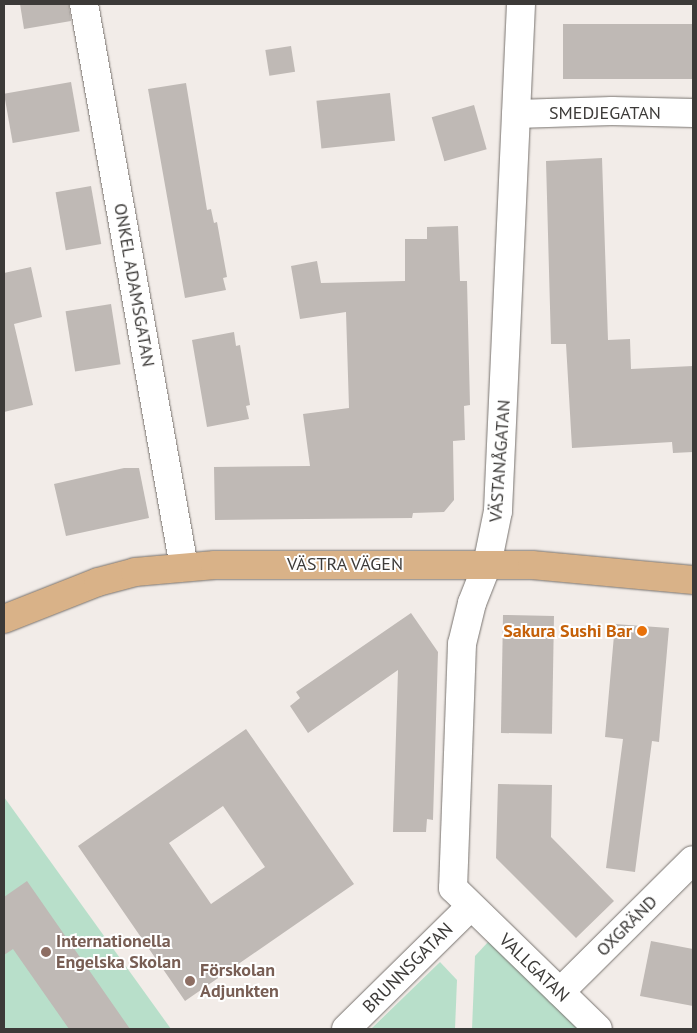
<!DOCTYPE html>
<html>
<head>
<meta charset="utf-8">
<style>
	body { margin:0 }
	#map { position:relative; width:697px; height:1033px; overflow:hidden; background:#f2ece8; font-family:"PT Sans",sans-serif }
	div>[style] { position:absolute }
	.green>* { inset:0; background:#b8dfca }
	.building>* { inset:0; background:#bfb9b5; transform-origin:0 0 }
	.roads { filter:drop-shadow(0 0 1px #78736f) drop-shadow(0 0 1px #78736f) }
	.minor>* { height:28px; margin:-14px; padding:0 14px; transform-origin:14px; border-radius:14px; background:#fff }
	.major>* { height:28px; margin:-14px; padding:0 14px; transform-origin:14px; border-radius:14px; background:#d9b288 }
	.dots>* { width:14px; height:14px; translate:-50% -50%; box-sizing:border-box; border:2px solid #fff; border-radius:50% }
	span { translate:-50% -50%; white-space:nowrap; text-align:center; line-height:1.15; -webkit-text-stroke:4px #fff; paint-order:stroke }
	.street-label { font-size:18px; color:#3c3a38 }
	.food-label { font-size:18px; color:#c56008; font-weight:700 }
	.right { translate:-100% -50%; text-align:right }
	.education-label { font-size:18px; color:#785e54; font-weight:700 }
	.left { translate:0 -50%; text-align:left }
	.frame { position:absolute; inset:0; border:5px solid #3c3a38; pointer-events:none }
</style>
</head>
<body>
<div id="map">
	<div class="green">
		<div style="clip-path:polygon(4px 797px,171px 1029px,4px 1029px)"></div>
		<div style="clip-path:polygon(489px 941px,581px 1029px,472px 1029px,475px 956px)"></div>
		<div style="clip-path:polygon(440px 962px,457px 980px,455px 1029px,371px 1029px)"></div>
	</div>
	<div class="building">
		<div style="clip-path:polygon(20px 4px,69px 4px,71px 21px,24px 29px)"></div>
		<div style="left:693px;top:24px;width:55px;height:130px;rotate:90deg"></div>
		<div style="left:291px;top:46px;width:26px;height:26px;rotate:81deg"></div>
		<div style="left:71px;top:82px;width:50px;height:68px;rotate:80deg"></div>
		<div style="clip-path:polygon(186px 83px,207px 210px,211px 209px,214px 223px,217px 222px,227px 277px,223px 278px,226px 290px,185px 298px,148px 89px)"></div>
		<div style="left:390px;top:93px;width:48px;height:74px;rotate:84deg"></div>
		<div style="left:474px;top:105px;width:46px;height:44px;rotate:74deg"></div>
		<div style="clip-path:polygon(602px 158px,608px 340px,630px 339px,631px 369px,693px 366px,693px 452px,673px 453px,672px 442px,572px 448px,566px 344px,551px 344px,546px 161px)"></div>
		<div style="left:91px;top:186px;width:59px;height:36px;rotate:80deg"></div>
		<div style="clip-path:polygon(458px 226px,460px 281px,467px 281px,470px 405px,464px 406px,465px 440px,453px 441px,454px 500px,444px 512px,413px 513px,412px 518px,215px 520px,214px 467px,310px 466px,303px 414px,349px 408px,346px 312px,300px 319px,291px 266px,317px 261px,321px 283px,405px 281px,405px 239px,427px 239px,427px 227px)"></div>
		<div style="clip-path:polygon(31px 267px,42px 317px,14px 324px,33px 405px,4px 412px,4px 273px)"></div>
		<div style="left:111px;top:304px;width:61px;height:46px;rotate:81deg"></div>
		<div style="clip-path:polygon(234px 332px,236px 346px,240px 345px,250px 405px,246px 406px,249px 419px,207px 427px,192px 340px)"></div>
		<div style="clip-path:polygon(124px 468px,139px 468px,149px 518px,66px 536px,54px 484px)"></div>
		<div style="clip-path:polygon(411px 613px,438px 652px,433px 820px,427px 819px,426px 832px,393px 832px,398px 670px,308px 733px,290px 706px,300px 698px,296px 692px)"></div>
		<div style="left:503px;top:615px;width:51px;height:118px;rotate:1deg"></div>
		<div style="clip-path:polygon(615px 624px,669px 628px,659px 742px,652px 741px,635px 872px,606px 868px,623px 739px,605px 737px)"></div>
		<div style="clip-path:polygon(evenodd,246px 729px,354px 884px,185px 1001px,78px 846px,246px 729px,223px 806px,265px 867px,211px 904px,169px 843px,223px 806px)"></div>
		<div style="clip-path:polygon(498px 784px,552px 785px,551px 837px,614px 901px,576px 938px,496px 858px)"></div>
		<div style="clip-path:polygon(27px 881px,130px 1029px,69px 1029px,13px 949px,4px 955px,4px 897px)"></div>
		<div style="clip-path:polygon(651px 941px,693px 949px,693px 1006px,640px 996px)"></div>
	</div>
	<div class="roads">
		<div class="minor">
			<div style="left:84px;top:4px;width:572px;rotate:79.93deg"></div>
			<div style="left:521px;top:4px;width:508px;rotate:92.6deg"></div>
			<div style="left:498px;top:511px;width:55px;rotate:101.5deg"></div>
			<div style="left:487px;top:565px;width:41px;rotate:111.5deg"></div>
			<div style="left:472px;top:603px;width:42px;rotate:103.7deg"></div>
			<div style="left:462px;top:644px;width:244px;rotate:92.1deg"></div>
			<div style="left:453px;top:888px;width:202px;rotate:44.2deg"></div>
			<div style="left:516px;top:114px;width:96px;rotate:-1.8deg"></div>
			<div style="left:612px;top:111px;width:81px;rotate:1.4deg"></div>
			<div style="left:560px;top:992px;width:187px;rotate:-44.8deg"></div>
			<div style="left:346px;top:1029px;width:175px;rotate:-44.5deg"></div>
		</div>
		<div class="major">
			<div style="left:4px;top:619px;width:101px;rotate:-21.5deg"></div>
			<div style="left:98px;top:582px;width:38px;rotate:-15deg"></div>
			<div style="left:135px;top:572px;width:80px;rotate:-5deg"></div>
			<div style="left:215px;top:565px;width:317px"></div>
			<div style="left:532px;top:565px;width:162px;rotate:5.3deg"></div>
		</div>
	</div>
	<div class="dots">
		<div style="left:642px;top:631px;background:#e8710a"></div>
		<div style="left:46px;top:952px;background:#8d6e63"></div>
		<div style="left:190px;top:981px;background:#8d6e63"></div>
	</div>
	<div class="street-label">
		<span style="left:605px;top:113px">SMEDJEGATAN</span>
		<span style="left:134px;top:285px;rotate:80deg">ONKEL ADAMSGATAN</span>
		<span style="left:500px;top:461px;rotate:-86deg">VÄSTANÅGATAN</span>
		<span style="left:345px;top:564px">VÄSTRA VÄGEN</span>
		<span style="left:627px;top:926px;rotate:-45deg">OXGRÄND</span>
		<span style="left:408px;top:968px;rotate:-45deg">BRUNNSGATAN</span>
		<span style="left:534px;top:968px;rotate:44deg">VALLGATAN</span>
	</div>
	<div class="food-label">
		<span class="right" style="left:632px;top:631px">Sakura Sushi Bar</span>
	</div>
	<div class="education-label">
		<span class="left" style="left:56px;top:952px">Internationella<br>Engelska Skolan</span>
		<span class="left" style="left:200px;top:981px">Förskolan<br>Adjunkten</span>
	</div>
	<div class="frame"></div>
</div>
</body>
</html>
